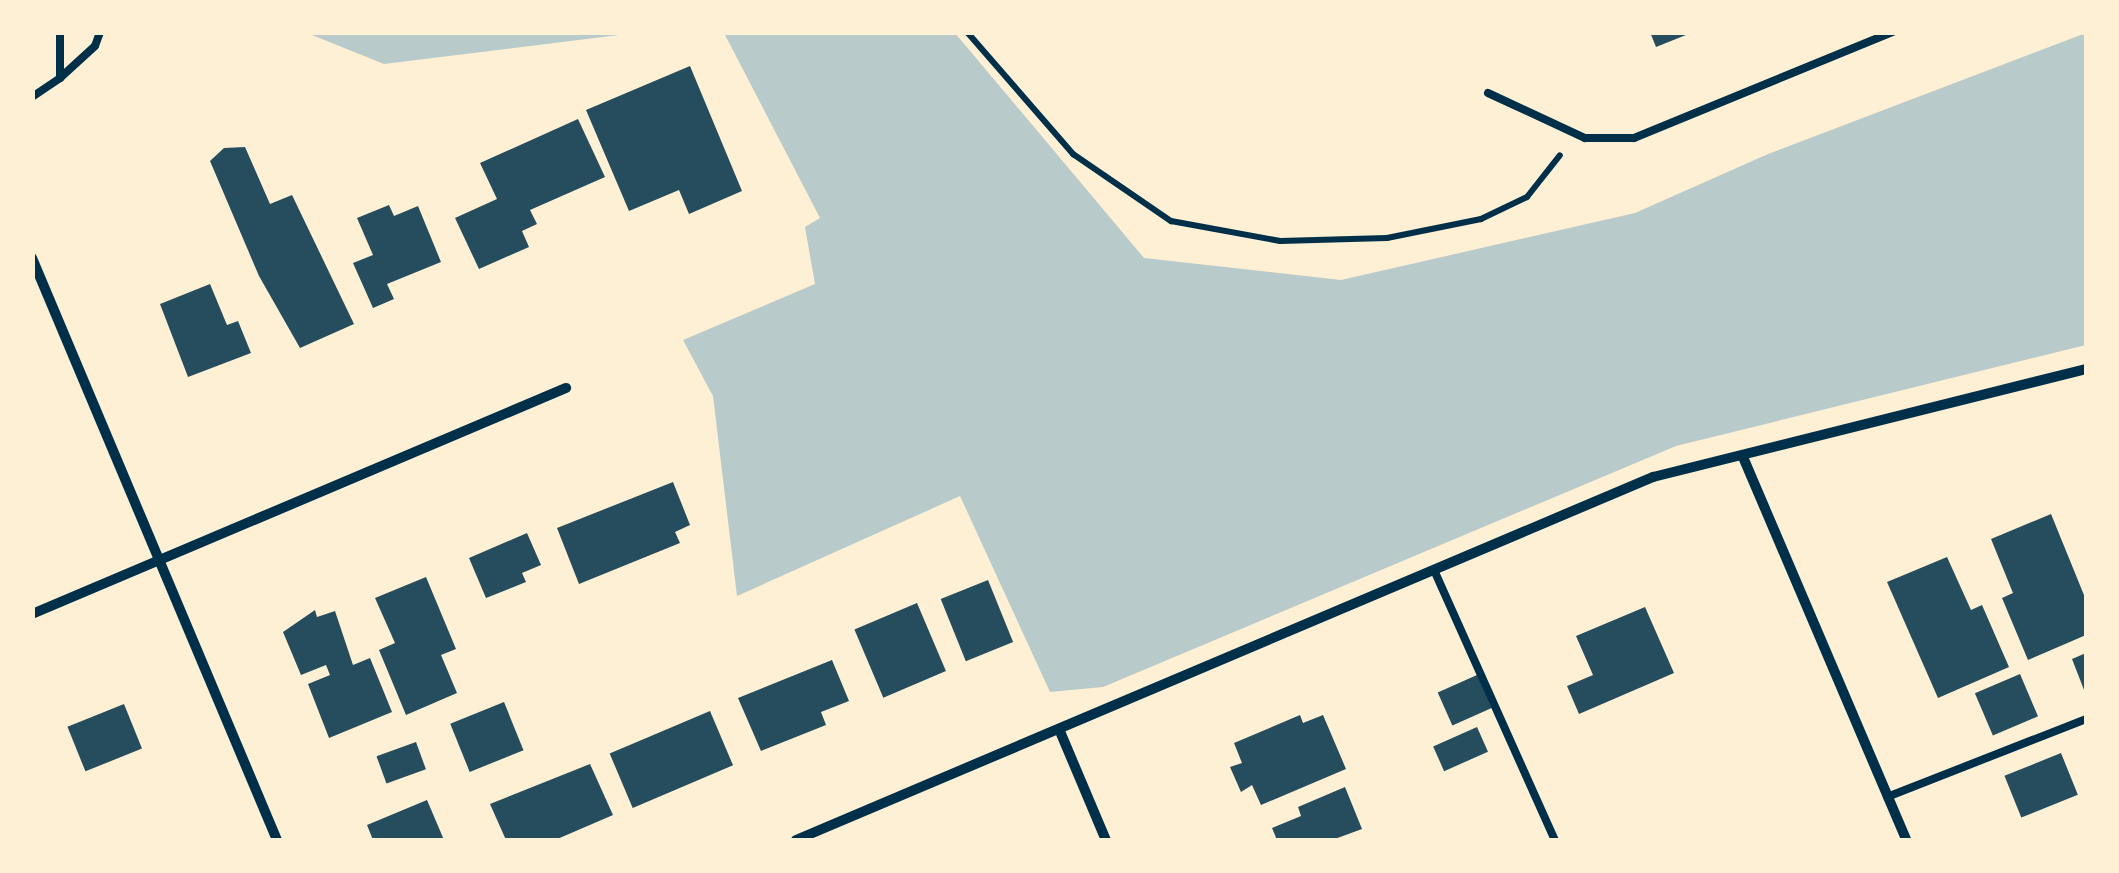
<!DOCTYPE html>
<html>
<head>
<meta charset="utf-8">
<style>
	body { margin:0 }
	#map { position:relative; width:2119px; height:873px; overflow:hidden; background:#fdf0d5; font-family:Ubuntu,sans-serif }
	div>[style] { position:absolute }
	.green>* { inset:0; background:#b9caca }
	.building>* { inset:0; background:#264d5e; transform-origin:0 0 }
	.path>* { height:6px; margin:-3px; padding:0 3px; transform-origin:3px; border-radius:3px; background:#003049 }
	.service>* { height:8px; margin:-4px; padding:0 4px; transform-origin:4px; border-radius:4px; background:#003049 }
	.minor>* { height:10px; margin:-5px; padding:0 5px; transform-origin:5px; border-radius:5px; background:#003049 }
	span { translate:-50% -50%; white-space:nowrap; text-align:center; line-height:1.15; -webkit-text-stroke:10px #fdf0d5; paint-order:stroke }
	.frame { position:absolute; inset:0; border:35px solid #fdf0d5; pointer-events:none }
</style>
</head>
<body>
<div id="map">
	<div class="green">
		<div style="clip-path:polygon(307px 33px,635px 33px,384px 64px)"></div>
		<div style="clip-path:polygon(724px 33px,955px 33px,1144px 258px,1341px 280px,1635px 213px,1768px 154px,2086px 33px,2086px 345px,1676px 446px,1103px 687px,1050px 692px,960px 496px,737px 596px,713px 396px,683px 340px,815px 284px,805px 227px,820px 218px)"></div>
	</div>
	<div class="building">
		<div style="clip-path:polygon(1650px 32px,1691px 32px,1691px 33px,1656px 47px)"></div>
		<div style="clip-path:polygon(690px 66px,742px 191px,689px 214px,679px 190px,629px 211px,586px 110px)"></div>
		<div style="clip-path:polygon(578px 119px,605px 177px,530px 210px,537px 224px,522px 231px,529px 247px,479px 269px,455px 218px,497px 199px,480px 163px)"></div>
		<div style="clip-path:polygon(245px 147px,270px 204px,292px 195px,354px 324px,300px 348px,259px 276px,210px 161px,224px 148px)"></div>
		<div style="clip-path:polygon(389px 205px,394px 216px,418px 206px,441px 262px,387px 284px,394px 299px,373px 308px,353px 263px,373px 255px,357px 218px)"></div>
		<div style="clip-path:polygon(210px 284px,227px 325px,238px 321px,251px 353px,188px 377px,160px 304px)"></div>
		<div style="clip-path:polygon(673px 482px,690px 525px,675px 532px,680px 543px,579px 584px,557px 528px)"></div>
		<div style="clip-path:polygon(2051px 514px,2086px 600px,2086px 635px,2028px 660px,2002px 598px,2013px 593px,1991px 539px)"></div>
		<div style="clip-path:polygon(527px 533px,541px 565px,522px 573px,526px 582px,486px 598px,469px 558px)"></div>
		<div style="clip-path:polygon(1947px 557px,1971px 610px,1982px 605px,2009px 667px,1938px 698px,1887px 582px)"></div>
		<div style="clip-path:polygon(426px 577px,456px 649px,441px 655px,457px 693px,406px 715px,379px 650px,395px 643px,375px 598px)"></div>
		<div style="left:988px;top:580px;width:67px;height:51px;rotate:68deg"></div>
		<div style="left:917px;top:603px;width:74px;height:68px;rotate:67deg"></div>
		<div style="clip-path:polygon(1645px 607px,1674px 673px,1579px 714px,1567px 686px,1593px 675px,1576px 636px)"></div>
		<div style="clip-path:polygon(315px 610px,317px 617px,335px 611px,353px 665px,370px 658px,392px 712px,329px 738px,308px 684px,330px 675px,326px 665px,301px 675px,283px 632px)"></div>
		<div style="clip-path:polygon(2086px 653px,2086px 695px,2072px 659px)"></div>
		<div style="clip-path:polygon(832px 660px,849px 701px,821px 712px,826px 725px,761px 751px,738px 698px)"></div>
		<div style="left:2020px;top:674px;width:46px;height:49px;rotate:67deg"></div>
		<div style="left:1477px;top:675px;width:36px;height:43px;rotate:66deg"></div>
		<div style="left:504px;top:702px;width:52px;height:58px;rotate:68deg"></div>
		<div style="left:124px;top:704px;width:48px;height:61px;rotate:68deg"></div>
		<div style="left:710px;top:711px;width:59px;height:109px;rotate:67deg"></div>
		<div style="clip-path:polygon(1300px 715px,1303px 723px,1323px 715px,1346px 769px,1261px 805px,1252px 785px,1241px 792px,1230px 767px,1242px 763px,1234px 743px)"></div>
		<div style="left:1477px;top:727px;width:27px;height:48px;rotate:66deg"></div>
		<div style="left:416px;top:742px;width:29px;height:42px;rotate:70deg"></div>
		<div style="left:2061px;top:753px;width:45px;height:61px;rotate:68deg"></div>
		<div style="clip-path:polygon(590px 764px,613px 815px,555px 840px,506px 840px,490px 804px)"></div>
		<div style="clip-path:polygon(1345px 787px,1362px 829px,1332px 840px,1277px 840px,1272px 828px,1301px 816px,1298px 807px)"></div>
		<div style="clip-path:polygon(427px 800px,444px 840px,373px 840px,367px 825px)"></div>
	</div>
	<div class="path">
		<div style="left:967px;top:32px;width:162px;rotate:49deg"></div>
		<div style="left:1073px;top:154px;width:119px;rotate:34.4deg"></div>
		<div style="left:1171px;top:221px;width:111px;rotate:10.4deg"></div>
		<div style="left:1280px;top:241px;width:107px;rotate:-1.6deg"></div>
		<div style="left:1387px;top:238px;width:96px;rotate:-11.4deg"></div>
		<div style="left:1481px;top:219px;width:51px;rotate:-25.6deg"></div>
		<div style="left:1527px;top:197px;width:53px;rotate:-51.8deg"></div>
	</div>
	<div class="service">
		<div style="left:60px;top:78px;width:47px;rotate:-42.4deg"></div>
		<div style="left:95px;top:46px;width:15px;rotate:-70deg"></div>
		<div style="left:1488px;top:93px;width:107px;rotate:24.9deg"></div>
		<div style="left:1585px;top:138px;width:49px"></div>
		<div style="left:1634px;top:138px;width:280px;rotate:-22.3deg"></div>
		<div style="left:32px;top:97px;width:34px;rotate:-34deg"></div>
		<div style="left:60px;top:78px;width:46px;rotate:-90deg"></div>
		<div style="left:1434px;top:570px;width:296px;rotate:65.9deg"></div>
		<div style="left:1887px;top:797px;width:214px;rotate:-21.4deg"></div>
	</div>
	<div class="minor">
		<div style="left:32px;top:258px;width:631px;rotate:67.17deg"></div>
		<div style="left:1743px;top:457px;width:416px;rotate:66.9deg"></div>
		<div style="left:32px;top:614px;width:580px;rotate:-22.94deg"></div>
		<div style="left:1059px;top:729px;width:121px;rotate:67.1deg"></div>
		<div style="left:796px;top:840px;width:931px;rotate:-22.96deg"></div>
		<div style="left:1653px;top:477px;width:446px;rotate:-14deg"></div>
	</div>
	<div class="frame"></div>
</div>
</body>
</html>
